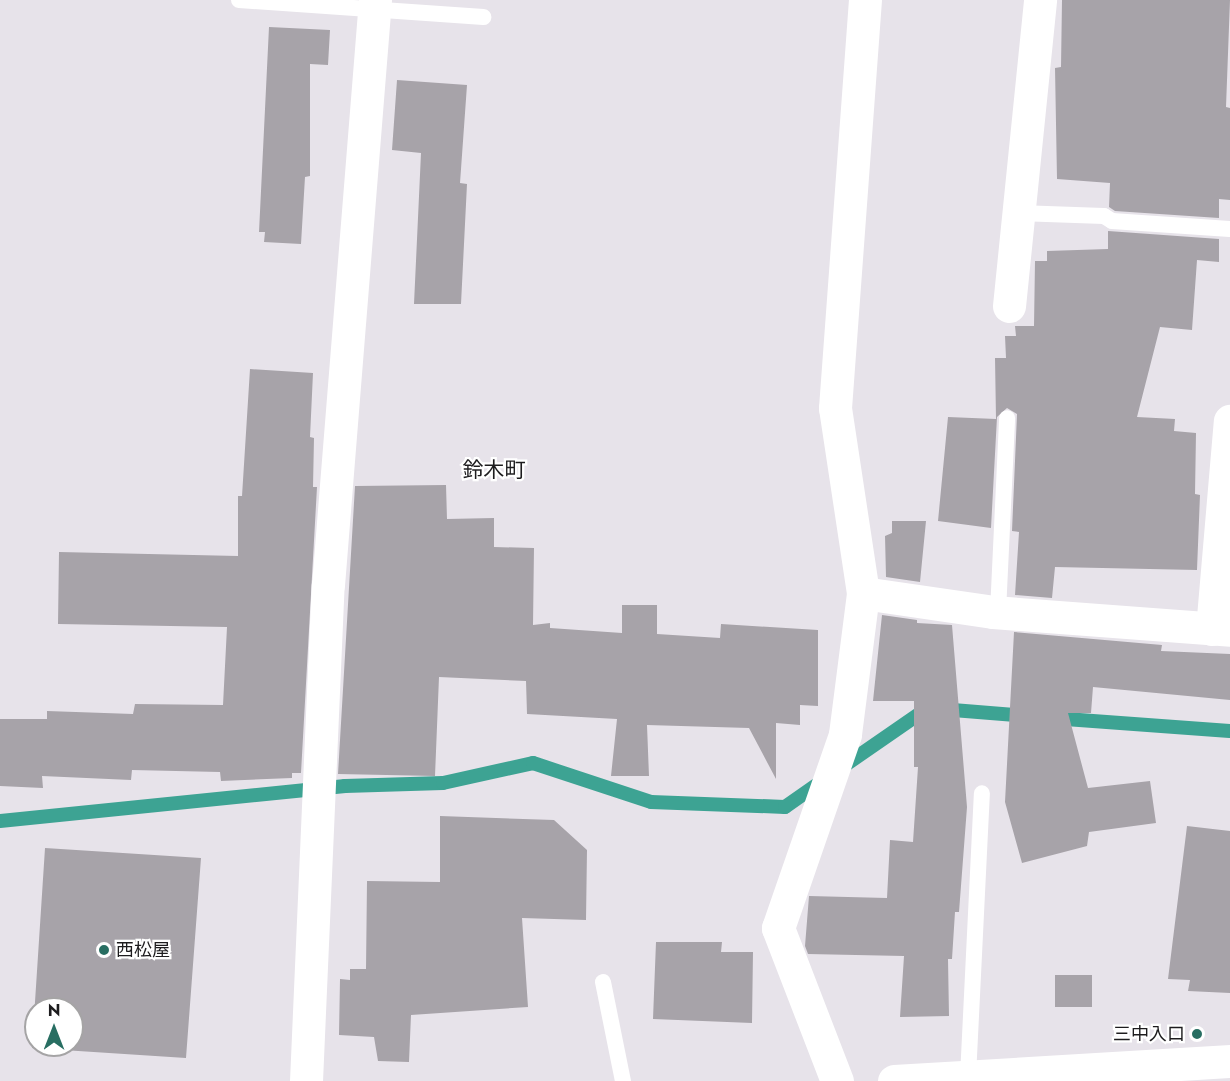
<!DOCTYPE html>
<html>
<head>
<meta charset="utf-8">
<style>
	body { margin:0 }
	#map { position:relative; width:1230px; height:1081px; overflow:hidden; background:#e7e3ea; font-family:Jost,"Noto Sans JP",sans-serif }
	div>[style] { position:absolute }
	.stream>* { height:14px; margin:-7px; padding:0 7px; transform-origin:7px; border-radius:7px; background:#3da393 }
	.building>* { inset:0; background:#a7a3a9; transform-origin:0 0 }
	.lane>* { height:16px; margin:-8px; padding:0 8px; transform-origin:8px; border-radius:8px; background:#fff }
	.street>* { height:33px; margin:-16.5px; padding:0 16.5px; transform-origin:16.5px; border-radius:16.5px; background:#fff }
	.secondary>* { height:33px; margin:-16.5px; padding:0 16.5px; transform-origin:16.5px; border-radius:16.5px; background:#fff }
	.dots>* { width:16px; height:16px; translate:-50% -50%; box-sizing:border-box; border:3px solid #fff; border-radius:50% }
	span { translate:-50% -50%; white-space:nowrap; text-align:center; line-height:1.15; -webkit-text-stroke:4.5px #fff; paint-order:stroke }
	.poi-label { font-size:18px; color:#1d1c1e }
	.left { translate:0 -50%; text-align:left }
	.right { translate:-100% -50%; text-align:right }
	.quarter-label { font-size:21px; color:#1d1c1e }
	.north { position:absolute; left:24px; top:997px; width:60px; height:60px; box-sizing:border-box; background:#fff; border:2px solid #a5a4a5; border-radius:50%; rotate:0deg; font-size:16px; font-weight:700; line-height:24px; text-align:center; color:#1d1c1e }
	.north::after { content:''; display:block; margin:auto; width:21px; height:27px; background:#286e62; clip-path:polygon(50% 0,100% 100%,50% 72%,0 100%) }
</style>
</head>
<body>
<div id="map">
	<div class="stream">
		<div style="left:1052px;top:718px;width:178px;rotate:4.2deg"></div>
		<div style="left:838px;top:770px;width:109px;rotate:-34.6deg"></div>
		<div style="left:928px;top:708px;width:99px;rotate:4.6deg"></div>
		<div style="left:0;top:821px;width:347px;rotate:-5.8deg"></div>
		<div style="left:345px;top:786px;width:98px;rotate:-1.8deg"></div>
		<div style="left:443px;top:783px;width:92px;rotate:-12.5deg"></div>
		<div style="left:533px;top:763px;width:124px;rotate:18.3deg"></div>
		<div style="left:651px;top:802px;width:134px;rotate:2.1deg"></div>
		<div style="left:785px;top:807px;width:45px;rotate:-35.1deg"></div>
	</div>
	<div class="building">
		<div style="clip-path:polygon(1062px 0,1230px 0,1226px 107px,1230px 108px,1230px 200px,1219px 199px,1219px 218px,1115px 211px,1109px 207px,1110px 183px,1057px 179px,1055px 68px,1061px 67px)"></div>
		<div style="clip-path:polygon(269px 27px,330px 30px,328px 65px,310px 64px,310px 176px,305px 177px,301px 244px,264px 242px,265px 232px,259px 232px)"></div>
		<div style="clip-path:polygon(397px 80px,467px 85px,460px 183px,467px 184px,461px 304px,414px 304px,421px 153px,392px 150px)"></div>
		<div style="clip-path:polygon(1108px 231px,1219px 239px,1219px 262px,1197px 260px,1192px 330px,1160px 327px,1137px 417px,1175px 419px,1174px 431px,1196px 433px,1195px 494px,1200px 495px,1197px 570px,1055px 567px,1052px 598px,1015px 595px,1019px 532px,1012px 531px,1017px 414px,1007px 408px,997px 417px,991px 528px,938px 521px,948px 417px,996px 419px,995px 358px,1006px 358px,1005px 336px,1016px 336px,1015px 326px,1034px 326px,1035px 261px,1047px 261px,1047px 251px,1108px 249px)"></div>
		<div style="clip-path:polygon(250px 369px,313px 373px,310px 437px,314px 438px,313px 487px,317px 487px,301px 773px,292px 773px,292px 778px,221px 781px,220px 772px,132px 770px,131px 780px,42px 776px,43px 788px,0 786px,0 719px,47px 719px,47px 711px,133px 714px,135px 704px,223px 705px,227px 627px,58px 624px,59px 552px,238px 556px,238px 496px,242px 496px)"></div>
		<div style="clip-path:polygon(446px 485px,447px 519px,494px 518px,494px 547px,534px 548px,533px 625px,550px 623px,550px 628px,622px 633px,622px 605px,657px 605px,657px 634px,720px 638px,721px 624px,818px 630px,818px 706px,800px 705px,800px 725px,776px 723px,776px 779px,749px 728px,647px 725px,649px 776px,611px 776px,617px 719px,527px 714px,526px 681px,439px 677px,435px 776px,338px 774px,355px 486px)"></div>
		<div style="clip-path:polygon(892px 521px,926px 521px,920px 582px,886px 577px,885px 536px,892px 533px)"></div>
		<div style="clip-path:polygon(882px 615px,917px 620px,917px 623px,952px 625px,967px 807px,959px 912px,955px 912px,952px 959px,948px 959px,949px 1016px,900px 1017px,904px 956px,808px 954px,805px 946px,809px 896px,887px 898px,890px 840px,913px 842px,918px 767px,914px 767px,914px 701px,873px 701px)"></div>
		<div style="clip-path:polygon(1014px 632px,1162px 645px,1161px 651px,1230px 654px,1230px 700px,1093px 687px,1091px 713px,1068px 713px,1088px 788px,1150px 781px,1156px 823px,1089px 832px,1087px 846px,1022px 863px,1005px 802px)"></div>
		<div style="clip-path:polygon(440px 816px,554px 820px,587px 850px,586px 920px,522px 918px,528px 1007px,411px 1015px,409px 1062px,378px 1061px,374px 1037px,339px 1035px,340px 979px,350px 980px,350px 969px,366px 969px,367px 881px,440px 882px)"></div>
		<div style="clip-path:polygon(1187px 826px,1230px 831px,1230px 993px,1188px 991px,1190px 980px,1168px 979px)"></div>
		<div style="clip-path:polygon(evenodd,45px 848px,201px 858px,186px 1058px,32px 1048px,45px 848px,36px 1009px,72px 1009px,72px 1045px,36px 1045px,36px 1009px)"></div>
		<div style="clip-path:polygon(656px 942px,722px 942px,721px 952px,753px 952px,752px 1023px,653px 1019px)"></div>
		<div style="left:1055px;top:975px;width:37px;height:32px"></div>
	</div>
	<div class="lane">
		<div style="left:239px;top:0;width:245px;rotate:4deg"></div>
		<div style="left:1018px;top:213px;width:86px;rotate:2deg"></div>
		<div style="left:1104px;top:216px;width:9px;rotate:32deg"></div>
		<div style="left:1112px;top:221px;width:118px;rotate:3.9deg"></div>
		<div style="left:998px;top:612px;width:194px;rotate:-87.3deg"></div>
		<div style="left:603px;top:982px;width:101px;rotate:78.6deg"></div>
		<div style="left:968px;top:1077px;width:284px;rotate:-87.2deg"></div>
	</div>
	<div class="street">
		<div style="left:1009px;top:306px;width:308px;rotate:-84.2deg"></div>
		<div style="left:863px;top:593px;width:131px;rotate:8.3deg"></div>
		<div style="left:993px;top:612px;width:238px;rotate:4.3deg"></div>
		<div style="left:1212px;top:629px;width:209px;rotate:-85.1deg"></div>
		<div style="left:306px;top:1081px;width:496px;rotate:-87.5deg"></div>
		<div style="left:328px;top:585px;width:587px;rotate:-85.41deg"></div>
		<div style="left:837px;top:1081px;width:164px;rotate:-111.1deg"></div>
		<div style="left:778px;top:928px;width:205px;rotate:-70.9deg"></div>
		<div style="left:845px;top:734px;width:142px;rotate:-82.7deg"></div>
		<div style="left:863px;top:593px;width:187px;rotate:-98.6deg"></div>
		<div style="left:835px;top:408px;width:409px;rotate:-85.8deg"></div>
	</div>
	<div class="secondary">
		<div style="left:894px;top:1081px;width:337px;rotate:-3.4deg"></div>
	</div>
	<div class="dots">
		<div style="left:104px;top:950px;background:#286e62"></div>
		<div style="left:1197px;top:1034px;background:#286e62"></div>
	</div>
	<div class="poi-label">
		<span class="left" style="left:116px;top:950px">西松屋</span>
		<span class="right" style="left:1185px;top:1034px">三中入口</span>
	</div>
	<div class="quarter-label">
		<span style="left:494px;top:470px">鈴木町</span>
	</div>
	<div class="north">N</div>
</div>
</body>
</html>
